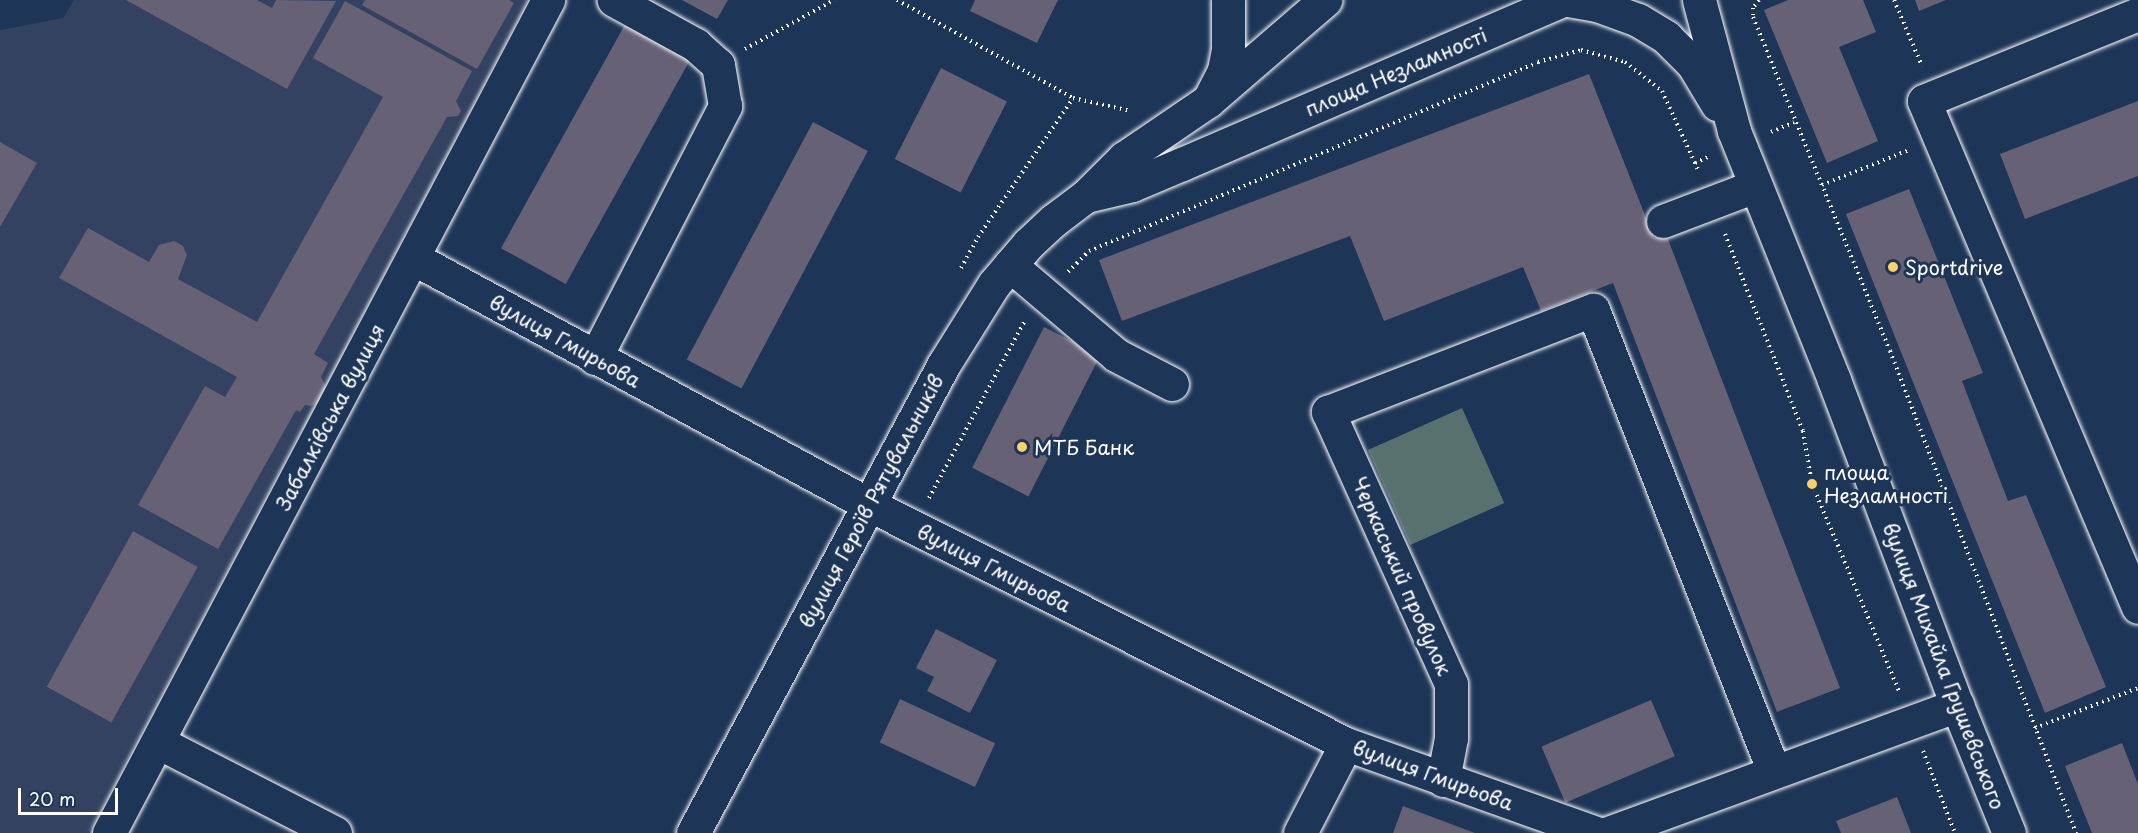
<!DOCTYPE html>
<html>
<head>
<meta charset="utf-8">
<style>
	body { margin:0 }
	#map { position:relative; width:2138px; height:833px; overflow:hidden; background:#1d3557; font-family:"Playpen Sans",sans-serif }
	div>[style] { position:absolute }
	.built>* { inset:0; background:#334260 }
	.green>* { inset:0; background:#58716e; transform-origin:0 0 }
	.building>* { inset:0; background:#666175; transform-origin:0 0 }
	.path>* { height:4px; margin-top:-2px; transform-origin:0; background:repeating-linear-gradient(90deg,#fff 0 1.5px,transparent 0 6px) }
	.roads { filter:drop-shadow(0 0 2px #fff) drop-shadow(0 0 2px #fff) }
	.minor>* { height:33px; margin:-16.5px; padding:0 16.5px; transform-origin:16.5px; border-radius:16.5px; background:#1d3557 }
	.dots>* { width:16px; height:16px; translate:-50% -50%; box-sizing:border-box; border:3px solid #1d3557; border-radius:50% }
	span { translate:-50% -50%; white-space:nowrap; text-align:center; line-height:1.15; -webkit-text-stroke:6px #1d3557; paint-order:stroke }
	.street-label { font-size:20px; color:#fff }
	.poi-label { font-size:20px; color:#fff }
	.left { translate:0 -50%; text-align:left }
	.scale { position:absolute; left:18px; top:788px; width:100px; height:27px; box-sizing:border-box; border:3px solid #fff; border-top:0; padding-left:8px; font-size:18px; line-height:21px; white-space:nowrap; color:#fff; -webkit-text-stroke:4px #1d3557; paint-order:stroke }
</style>
</head>
<body>
<div id="map">
	<div class="built">
		<div style="clip-path:polygon(74px 0,528px 0,345px 348px,353px 353px,310px 435px,301px 430px,88px 833px,0 833px,0 30px,63px 18px)"></div>
	</div>
	<div class="green">
		<div style="left:1462px;top:408px;width:104px;height:103px;rotate:66deg"></div>
	</div>
	<div class="building">
		<div style="clip-path:polygon(126px 0,257px 0,272px 8px,276px 0,336px 1px,287px 89px)"></div>
		<div style="clip-path:polygon(365px 0,509px 0,514px 3px,477px 69px,362px 5px)"></div>
		<div style="clip-path:polygon(682px 0,728px 0,717px 19px)"></div>
		<div style="clip-path:polygon(975px 0,1058px 0,1037px 43px,970px 11px)"></div>
		<div style="clip-path:polygon(1788px 0,1863px 0,1876px 32px,1839px 47px,1878px 141px,1827px 163px,1764px 10px)"></div>
		<div style="clip-path:polygon(1915px 0,1946px 0,1919px 11px)"></div>
		<div style="clip-path:polygon(345px 1px,472px 71px,456px 101px,461px 111px,458px 116px,447px 117px,314px 354px,328px 363px,321px 377px,327px 389px,319px 403px,311px 406px,305px 405px,300px 412px,296px 410px,218px 549px,138px 505px,205px 386px,225px 397px,237px 377px,59px 278px,88px 228px,149px 262px,159px 245px,174px 241px,183px 246px,187px 255px,178px 279px,257px 322px,383px 97px,313px 58px)"></div>
		<div style="left:628px;top:19px;width:74px;height:262px;rotate:29deg"></div>
		<div style="left:941px;top:68px;width:74px;height:102px;rotate:27deg"></div>
		<div style="clip-path:polygon(1589px 74px,1654px 238px,1666px 234px,1840px 688px,1777px 712px,1613px 283px,1541px 311px,1523px 267px,1384px 321px,1350px 236px,1122px 321px,1099px 260px)"></div>
		<div style="clip-path:polygon(2138px 101px,2138px 176px,2025px 219px,2000px 154px)"></div>
		<div style="left:813px;top:122px;width:62px;height:269px;rotate:28deg"></div>
		<div style="clip-path:polygon(0 142px,37px 163px,0 227px)"></div>
		<div style="clip-path:polygon(1909px 189px,1983px 373px,1962px 381px,2008px 501px,2026px 495px,2106px 687px,2045px 713px,1846px 214px)"></div>
		<div style="left:1044px;top:327px;width:63px;height:158px;rotate:27deg"></div>
		<div style="left:133px;top:531px;width:74px;height:178px;rotate:29deg"></div>
		<div style="clip-path:polygon(936px 629px,997px 660px,970px 713px,927px 691px,934px 677px,916px 668px)"></div>
		<div style="left:900px;top:699px;width:105px;height:48px;rotate:25deg"></div>
		<div style="left:1651px;top:700px;width:61px;height:119px;rotate:67deg"></div>
		<div style="clip-path:polygon(2122px 743px,2138px 784px,2138px 833px,2092px 833px,2065px 766px)"></div>
		<div style="clip-path:polygon(1897px 797px,1911px 833px,1841px 833px,1836px 821px)"></div>
		<div style="clip-path:polygon(1403px 806px,1475px 833px,1393px 833px)"></div>
	</div>
	<div class="path">
		<div style="left:897px;top:0;width:201px;rotate:29.1deg"></div>
		<div style="left:1759px;top:0;width:10px;rotate:127deg"></div>
		<div style="left:1753px;top:8px;width:9px;rotate:90deg"></div>
		<div style="left:1753px;top:17px;width:361px;rotate:67.7deg"></div>
		<div style="left:1890px;top:351px;width:517px;rotate:68.9deg"></div>
		<div style="left:1894px;top:0;width:72px;rotate:67deg"></div>
		<div style="left:745px;top:49px;width:102px;rotate:-28.8deg"></div>
		<div style="left:1771px;top:132px;width:25px;rotate:-23deg"></div>
		<div style="left:1695px;top:163px;width:14px;rotate:-25deg"></div>
		<div style="left:1822px;top:185px;width:94px;rotate:-21.9deg"></div>
		<div style="left:1725px;top:234px;width:212px;rotate:68.4deg"></div>
		<div style="left:1803px;top:431px;width:54px;rotate:80.4deg"></div>
		<div style="left:1812px;top:484px;width:225px;rotate:67.2deg"></div>
		<div style="left:961px;top:268px;width:35px;rotate:-61deg"></div>
		<div style="left:978px;top:237px;width:168px;rotate:-55.6deg"></div>
		<div style="left:1073px;top:98px;width:59px;rotate:12.6deg"></div>
		<div style="left:1068px;top:272px;width:30px;rotate:-45deg"></div>
		<div style="left:1089px;top:251px;width:487px;rotate:-22.8deg"></div>
		<div style="left:1538px;top:62px;width:45px;rotate:-15.6deg"></div>
		<div style="left:1581px;top:50px;width:46px;rotate:15.3deg"></div>
		<div style="left:1625px;top:62px;width:47px;rotate:38.1deg"></div>
		<div style="left:1662px;top:91px;width:89px;rotate:65.4deg"></div>
		<div style="left:929px;top:498px;width:200px;rotate:-61.6deg"></div>
		<div style="left:2035px;top:728px;width:110px;rotate:-21.2deg"></div>
		<div style="left:1923px;top:751px;width:88px;rotate:68.7deg"></div>
	</div>
	<div class="roads">
		<div class="minor">
			<div style="left:1568px;top:0;width:29px;rotate:10deg"></div>
			<div style="left:1597px;top:5px;width:44px;rotate:20.1deg"></div>
			<div style="left:1638px;top:20px;width:33px;rotate:31deg"></div>
			<div style="left:1666px;top:37px;width:38px;rotate:45deg"></div>
			<div style="left:1693px;top:64px;width:47px;rotate:59deg"></div>
			<div style="left:1699px;top:0;width:136px;rotate:75deg"></div>
			<div style="left:1734px;top:131px;width:268px;rotate:68.1deg"></div>
			<div style="left:1834px;top:380px;width:347px;rotate:69.3deg"></div>
			<div style="left:1957px;top:705px;width:138px;rotate:67.9deg"></div>
			<div style="left:2138px;top:14px;width:231px;rotate:157.9deg"></div>
			<div style="left:1924px;top:101px;width:549px;rotate:67.08deg"></div>
			<div style="left:1211px;top:96px;width:29px;rotate:-63deg"></div>
			<div style="left:1224px;top:70px;width:20px;rotate:-79deg"></div>
			<div style="left:1228px;top:50px;width:50px;rotate:-90deg"></div>
			<div style="left:1086px;top:196px;width:47px;rotate:-13.4deg"></div>
			<div style="left:1132px;top:185px;width:54px;rotate:-22.8deg"></div>
			<div style="left:1182px;top:164px;width:414px;rotate:-23.3deg"></div>
			<div style="left:1663px;top:221px;width:98px;rotate:-20.8deg"></div>
			<div style="left:413px;top:258px;width:517px;rotate:28.4deg"></div>
			<div style="left:868px;top:504px;width:535px;rotate:26.66deg"></div>
			<div style="left:1346px;top:744px;width:265px;rotate:19.6deg"></div>
			<div style="left:1010px;top:265px;width:139px;rotate:40.3deg"></div>
			<div style="left:1116px;top:355px;width:63px;rotate:27.4deg"></div>
			<div style="left:595px;top:358px;width:284px;rotate:-62.7deg"></div>
			<div style="left:725px;top:106px;width:42px;rotate:-99.7deg"></div>
			<div style="left:718px;top:65px;width:30px;rotate:-138deg"></div>
			<div style="left:696px;top:45px;width:94px;rotate:-151.2deg"></div>
			<div style="left:158px;top:742px;width:199px;rotate:27.2deg"></div>
			<div style="left:1443px;top:780px;width:43px;rotate:-79.2deg"></div>
			<div style="left:1451px;top:738px;width:54px;rotate:-90deg"></div>
			<div style="left:1451px;top:684px;width:299px;rotate:-114.3deg"></div>
			<div style="left:1328px;top:412px;width:284px;rotate:-21.1deg"></div>
			<div style="left:1593px;top:310px;width:496px;rotate:68.6deg"></div>
			<div style="left:109px;top:833px;width:942px;rotate:-62.21deg"></div>
			<div style="left:693px;top:833px;width:532px;rotate:-61.85deg"></div>
			<div style="left:944px;top:364px;width:94px;rotate:-58deg"></div>
			<div style="left:994px;top:284px;width:52px;rotate:-49.6deg"></div>
			<div style="left:1028px;top:244px;width:35px;rotate:-43deg"></div>
			<div style="left:1054px;top:220px;width:40px;rotate:-37deg"></div>
			<div style="left:1086px;top:196px;width:54px;rotate:-45deg"></div>
			<div style="left:1124px;top:158px;width:102px;rotate:-34.2deg"></div>
			<div style="left:1208px;top:101px;width:155px;rotate:-40.8deg"></div>
			<div style="left:1300px;top:833px;width:100px;rotate:-62.7deg"></div>
			<div style="left:1608px;top:833px;width:372px;rotate:-20.1deg"></div>
		</div>
	</div>
	<div class="dots">
		<div style="left:1893px;top:267px;background:#ffd166"></div>
		<div style="left:1022px;top:447px;background:#ffd166"></div>
		<div style="left:1812px;top:484px;background:#ffd166"></div>
	</div>
	<div class="street-label">
		<span style="left:1396px;top:72px;rotate:-23deg">площа Незламності</span>
		<span style="left:565px;top:341px;rotate:29deg">вулиця Гмирьова</span>
		<span style="left:330px;top:417px;rotate:-62deg">Забалківська вулиця</span>
		<span style="left:871px;top:501px;rotate:-62deg">вулиця Героїв Рятувальників</span>
		<span style="left:994px;top:568px;rotate:27deg">вулиця Гмирьова</span>
		<span style="left:1402px;top:576px;rotate:66deg">Черкаський провулок</span>
		<span style="left:1944px;top:666px;rotate:69deg">вулиця Михайла Грушевського</span>
		<span style="left:1433px;top:775px;rotate:20deg">вулиця Гмирьова</span>
	</div>
	<div class="poi-label">
		<span class="left" style="left:1905px;top:267px">Sportdrive</span>
		<span class="left" style="left:1034px;top:447px">МТБ Банк</span>
		<span class="left" style="left:1824px;top:484px">площа<br>Незламності</span>
	</div>
	<div class="scale">20 m</div>
</div>
</body>
</html>
